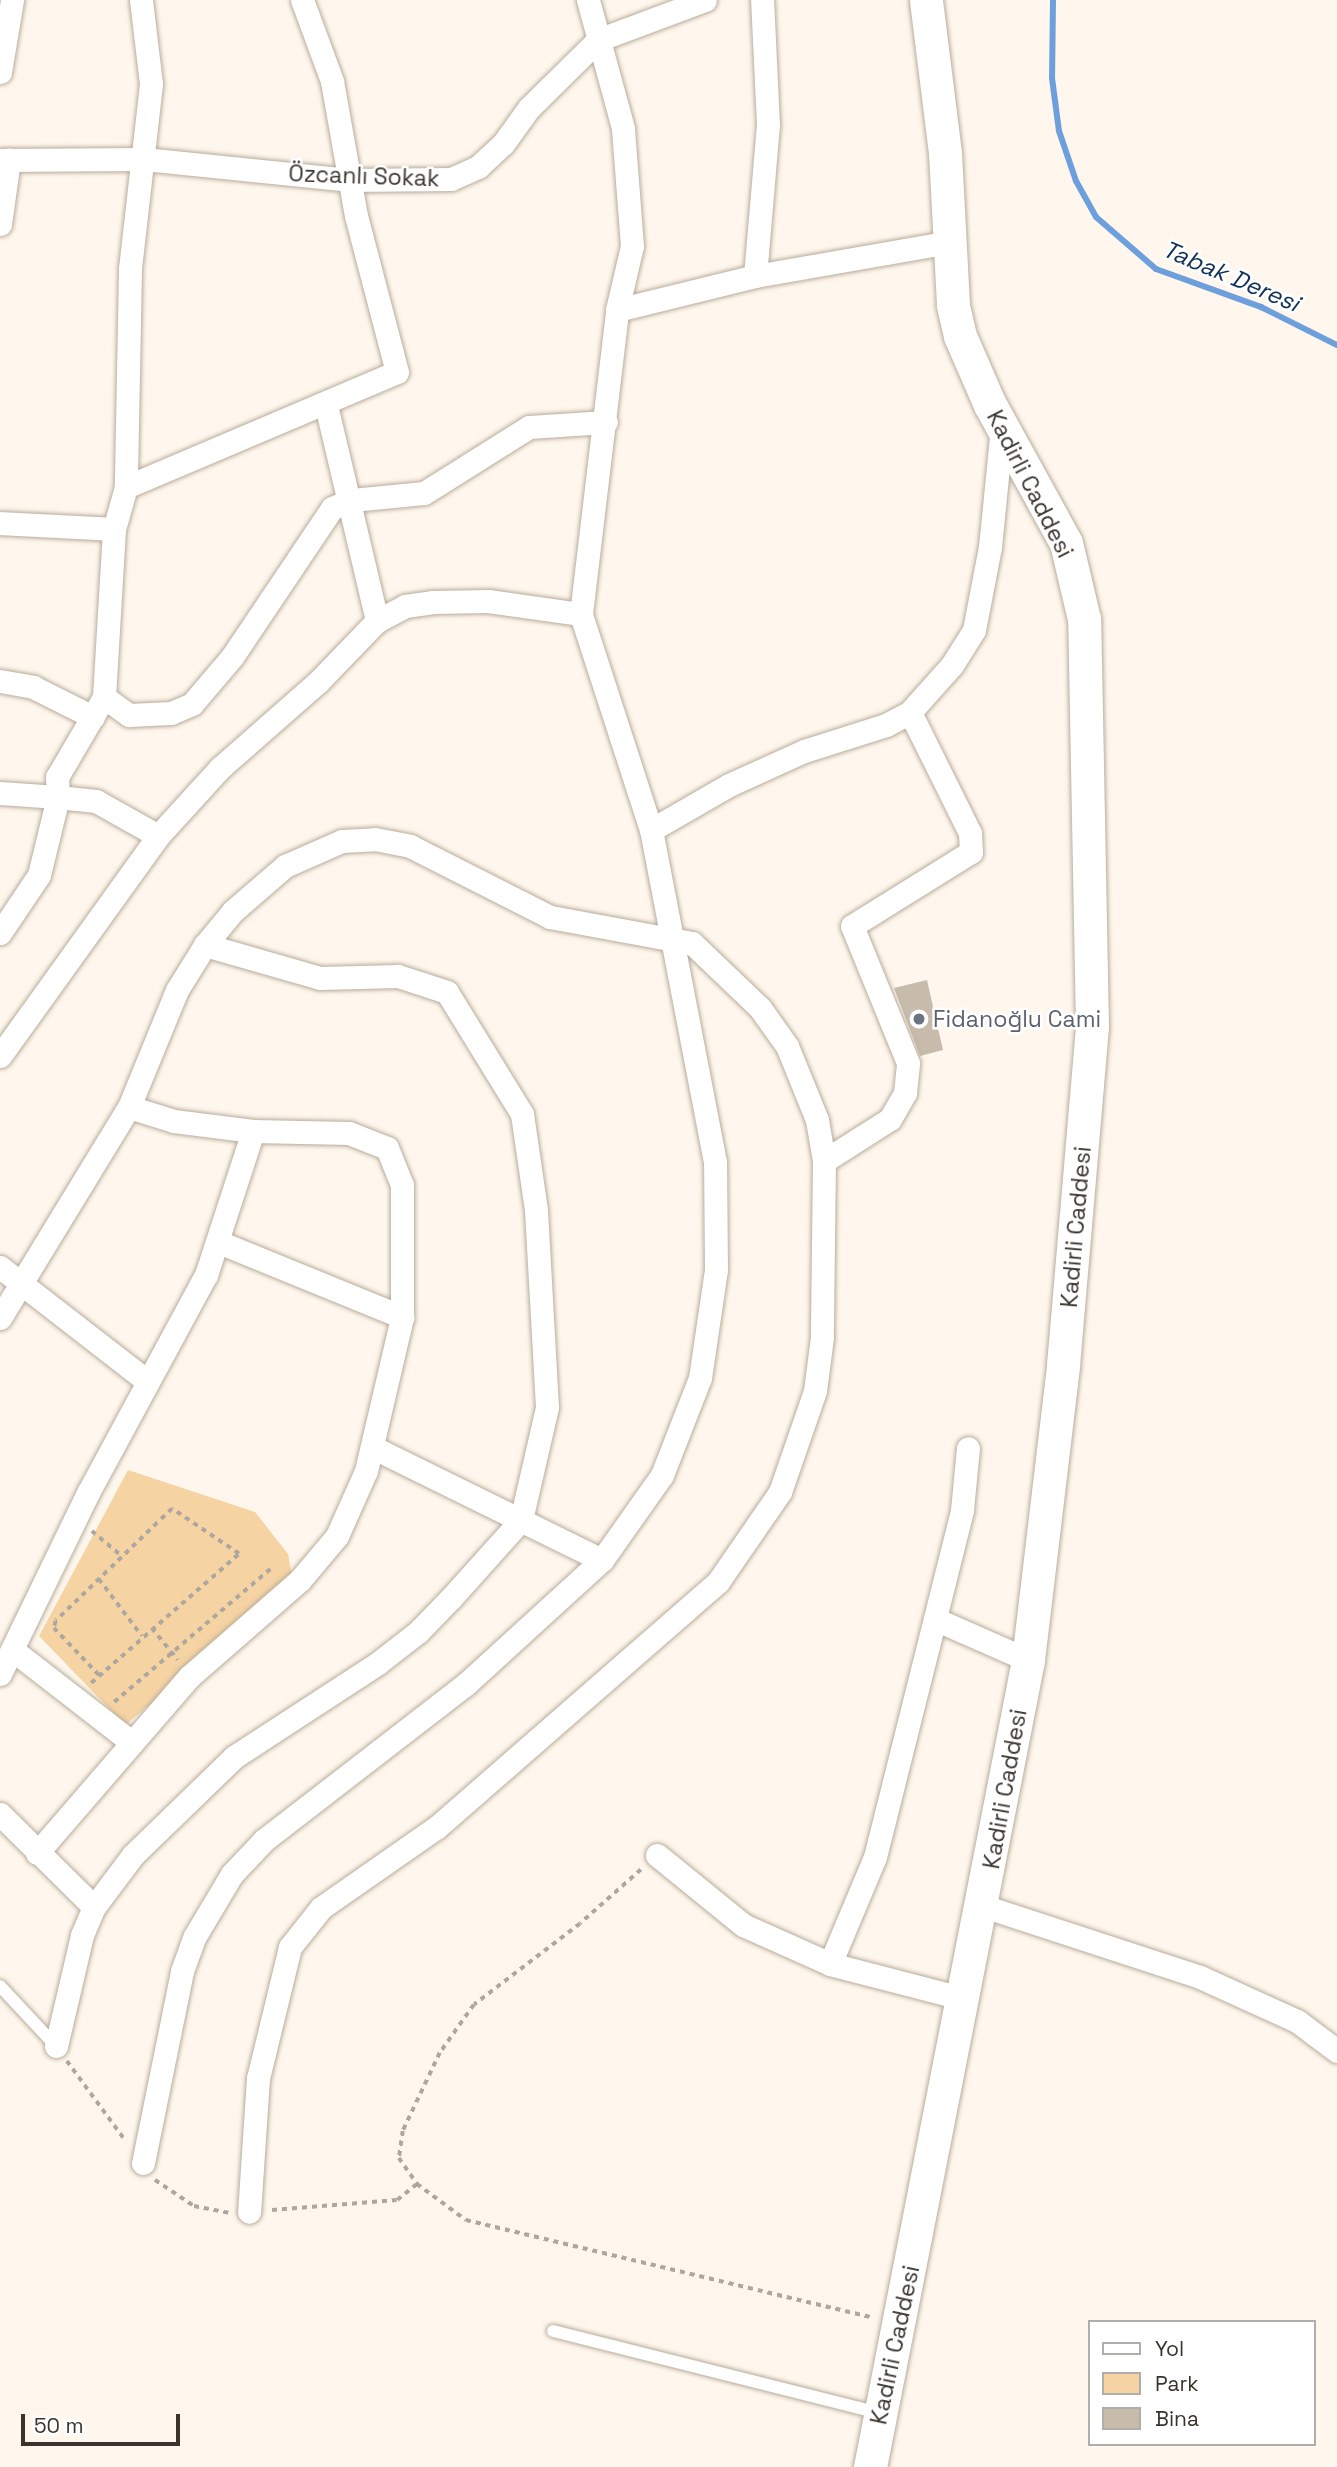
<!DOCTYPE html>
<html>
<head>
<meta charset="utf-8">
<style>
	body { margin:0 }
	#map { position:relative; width:1337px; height:2467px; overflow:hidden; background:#fff7ed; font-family:"Space Grotesk",sans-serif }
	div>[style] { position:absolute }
	.green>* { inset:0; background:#f6d3a2 }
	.stream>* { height:6px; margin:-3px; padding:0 3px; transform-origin:3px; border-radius:3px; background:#6e9fdd }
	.building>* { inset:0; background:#c7bbab }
	.path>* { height:3.5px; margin-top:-1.75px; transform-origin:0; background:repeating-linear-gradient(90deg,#aea79f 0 5px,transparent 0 10px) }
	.roads { filter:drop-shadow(0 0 2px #b8ac9c) drop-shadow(0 0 2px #b8ac9c) }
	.service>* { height:12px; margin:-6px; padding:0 6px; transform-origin:6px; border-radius:6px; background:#fff }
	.minor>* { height:23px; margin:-11.5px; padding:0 11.5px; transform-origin:11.5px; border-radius:11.5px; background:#fff }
	.secondary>* { height:33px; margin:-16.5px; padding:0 16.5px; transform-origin:16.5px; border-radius:16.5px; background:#fff }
	.dots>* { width:19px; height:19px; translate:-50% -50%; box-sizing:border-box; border:4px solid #fff; border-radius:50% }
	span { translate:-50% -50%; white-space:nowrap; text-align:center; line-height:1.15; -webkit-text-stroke:5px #fff; paint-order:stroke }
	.street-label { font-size:23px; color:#38342d }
	.worship-label { font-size:23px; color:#5b616d }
	.left { translate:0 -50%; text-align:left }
	.water-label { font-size:24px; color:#0f3158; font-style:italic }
	.legend { position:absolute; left:1088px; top:2320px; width:228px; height:126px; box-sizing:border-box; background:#fff; border:2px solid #afaeab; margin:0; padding:9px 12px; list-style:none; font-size:21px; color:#38342d }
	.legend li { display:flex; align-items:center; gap:14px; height:35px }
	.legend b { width:35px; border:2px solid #afaeab }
	.scale { position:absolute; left:21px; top:2414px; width:159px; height:32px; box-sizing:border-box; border:4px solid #38342d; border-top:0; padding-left:9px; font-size:21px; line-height:24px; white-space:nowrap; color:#38342d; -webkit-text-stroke:5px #fff; paint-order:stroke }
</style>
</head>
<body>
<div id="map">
	<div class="green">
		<div style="clip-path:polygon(128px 1470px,255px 1512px,288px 1554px,294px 1587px,125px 1725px,39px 1636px)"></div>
	</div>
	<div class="stream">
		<div style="left:1053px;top:0;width:78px;rotate:90.7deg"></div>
		<div style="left:1052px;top:78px;width:53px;rotate:82.5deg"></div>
		<div style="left:1059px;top:131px;width:53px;rotate:71.2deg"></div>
		<div style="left:1076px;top:181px;width:41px;rotate:60.9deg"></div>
		<div style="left:1096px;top:217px;width:79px;rotate:40.9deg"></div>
		<div style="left:1156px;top:269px;width:112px;rotate:19.9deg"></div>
		<div style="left:1261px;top:307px;width:85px;rotate:26.6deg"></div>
	</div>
	<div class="building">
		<div style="clip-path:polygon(927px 980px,943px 1050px,920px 1056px,894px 988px)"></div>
	</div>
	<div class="path">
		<div style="left:92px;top:1531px;width:40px;rotate:40deg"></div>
		<div style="left:99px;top:1579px;width:71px;rotate:53deg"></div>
		<div style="left:152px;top:1628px;width:41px;rotate:50.9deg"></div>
		<div style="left:91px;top:1683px;width:196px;rotate:-41.1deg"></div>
		<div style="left:239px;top:1554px;width:81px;rotate:-146.1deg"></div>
		<div style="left:172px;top:1509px;width:161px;rotate:136deg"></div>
		<div style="left:56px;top:1621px;width:7px;rotate:106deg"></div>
		<div style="left:54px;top:1628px;width:65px;rotate:46.2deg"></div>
		<div style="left:114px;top:1702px;width:205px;rotate:-40.4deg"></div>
		<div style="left:641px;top:1870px;width:81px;rotate:138.5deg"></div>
		<div style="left:580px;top:1924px;width:133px;rotate:142.6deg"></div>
		<div style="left:474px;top:2005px;width:59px;rotate:125.3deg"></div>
		<div style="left:440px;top:2053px;width:86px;rotate:115.4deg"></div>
		<div style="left:403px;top:2131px;width:27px;rotate:98deg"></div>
		<div style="left:399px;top:2158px;width:32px;rotate:55deg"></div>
		<div style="left:417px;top:2184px;width:61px;rotate:36.3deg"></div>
		<div style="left:466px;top:2220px;width:419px;rotate:13.5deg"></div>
		<div style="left:67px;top:2061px;width:98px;rotate:53.7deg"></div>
		<div style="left:155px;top:2180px;width:47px;rotate:33.7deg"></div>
		<div style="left:194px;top:2206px;width:36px;rotate:11deg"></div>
		<div style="left:272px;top:2210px;width:125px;rotate:-4.6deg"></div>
		<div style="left:397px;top:2200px;width:26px;rotate:-39deg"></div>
	</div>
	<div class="roads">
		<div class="service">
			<div style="left:0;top:1986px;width:82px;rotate:47deg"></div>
			<div style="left:553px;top:2331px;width:337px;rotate:14.1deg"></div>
		</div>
		<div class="minor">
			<div style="left:141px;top:0;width:85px;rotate:83.2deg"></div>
			<div style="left:151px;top:84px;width:186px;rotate:96.5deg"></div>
			<div style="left:130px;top:269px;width:218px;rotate:91.1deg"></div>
			<div style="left:126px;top:487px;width:44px;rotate:105.9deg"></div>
			<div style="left:114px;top:529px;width:168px;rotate:93.4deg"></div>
			<div style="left:104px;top:697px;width:93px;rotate:120.4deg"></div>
			<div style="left:57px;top:777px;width:20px;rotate:87deg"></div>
			<div style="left:58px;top:797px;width:38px;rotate:6deg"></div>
			<div style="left:96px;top:801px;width:71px;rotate:29.4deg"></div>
			<div style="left:0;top:72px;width:73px;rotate:-80.5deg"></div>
			<div style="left:0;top:160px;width:144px;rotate:-0.4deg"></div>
			<div style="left:144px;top:159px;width:206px;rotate:5.8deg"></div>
			<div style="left:349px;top:180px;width:102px;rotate:-0.6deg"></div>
			<div style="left:451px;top:179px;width:30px;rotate:-24deg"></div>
			<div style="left:478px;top:167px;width:34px;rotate:-43deg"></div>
			<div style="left:503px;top:144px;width:44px;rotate:-54.2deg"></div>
			<div style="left:529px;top:108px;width:97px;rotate:-44.6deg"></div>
			<div style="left:598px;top:40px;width:114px;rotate:-20.5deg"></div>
			<div style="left:0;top:224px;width:65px;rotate:-82deg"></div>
			<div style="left:755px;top:276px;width:152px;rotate:-85.1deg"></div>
			<div style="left:768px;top:125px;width:125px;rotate:-92.7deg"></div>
			<div style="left:617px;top:310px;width:142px;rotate:-13.8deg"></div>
			<div style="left:755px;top:276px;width:198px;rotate:-9.9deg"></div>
			<div style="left:326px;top:405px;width:222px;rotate:76.7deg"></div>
			<div style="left:126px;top:487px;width:294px;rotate:-23deg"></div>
			<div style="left:397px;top:372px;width:161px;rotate:-104.7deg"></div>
			<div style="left:356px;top:216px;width:137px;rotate:-100.1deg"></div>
			<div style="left:332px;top:81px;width:86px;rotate:-110.3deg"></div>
			<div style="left:0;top:523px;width:114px;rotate:3deg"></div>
			<div style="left:0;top:681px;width:34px;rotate:10deg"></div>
			<div style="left:33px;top:687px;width:67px;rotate:26.6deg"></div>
			<div style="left:104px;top:697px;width:31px;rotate:36deg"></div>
			<div style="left:129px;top:715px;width:42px;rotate:-2.7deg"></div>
			<div style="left:171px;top:713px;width:23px;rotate:-23deg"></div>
			<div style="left:192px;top:704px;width:62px;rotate:-49.6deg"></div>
			<div style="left:232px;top:657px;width:179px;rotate:-56.1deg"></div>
			<div style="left:332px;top:508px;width:22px;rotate:-22deg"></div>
			<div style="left:352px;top:500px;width:72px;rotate:-5.6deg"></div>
			<div style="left:424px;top:493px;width:124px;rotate:-32.2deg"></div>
			<div style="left:529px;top:427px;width:77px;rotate:-3.7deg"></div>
			<div style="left:0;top:793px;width:58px;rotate:3.9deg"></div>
			<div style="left:58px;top:797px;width:80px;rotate:103.7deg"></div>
			<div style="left:39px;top:875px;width:70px;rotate:123.9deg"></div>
			<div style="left:651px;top:830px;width:90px;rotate:-30deg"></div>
			<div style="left:729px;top:785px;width:82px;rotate:-24.4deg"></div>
			<div style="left:804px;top:751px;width:86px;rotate:-17.6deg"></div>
			<div style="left:886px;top:725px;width:27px;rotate:-28deg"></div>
			<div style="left:910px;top:712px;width:63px;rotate:-48.2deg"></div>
			<div style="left:952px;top:665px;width:41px;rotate:-57.8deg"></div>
			<div style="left:974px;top:630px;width:85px;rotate:-79.1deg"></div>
			<div style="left:990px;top:547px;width:121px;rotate:-84.3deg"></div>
			<div style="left:0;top:1056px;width:271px;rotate:-54.3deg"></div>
			<div style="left:158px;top:836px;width:92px;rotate:-47.6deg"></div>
			<div style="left:220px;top:768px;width:130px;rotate:-41.3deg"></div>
			<div style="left:318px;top:682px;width:85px;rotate:-46deg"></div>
			<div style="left:377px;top:621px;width:32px;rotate:-28deg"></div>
			<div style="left:405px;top:606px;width:27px;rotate:-8deg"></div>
			<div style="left:432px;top:602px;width:56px;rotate:-1deg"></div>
			<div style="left:488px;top:601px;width:94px;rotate:8deg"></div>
			<div style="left:824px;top:1161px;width:78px;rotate:-32.5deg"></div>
			<div style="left:890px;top:1119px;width:30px;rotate:-60deg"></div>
			<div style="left:905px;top:1093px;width:30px;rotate:-84deg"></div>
			<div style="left:908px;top:1063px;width:148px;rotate:-112.2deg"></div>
			<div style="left:852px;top:926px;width:140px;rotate:-31.9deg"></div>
			<div style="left:971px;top:852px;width:19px;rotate:-93deg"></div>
			<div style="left:970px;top:833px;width:135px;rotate:-116.4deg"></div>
			<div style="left:221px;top:1243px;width:196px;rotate:22.2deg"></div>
			<div style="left:0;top:1267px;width:187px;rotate:37.8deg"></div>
			<div style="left:0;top:1318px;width:247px;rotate:-58.6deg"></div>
			<div style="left:129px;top:1107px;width:126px;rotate:-67.7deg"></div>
			<div style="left:177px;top:990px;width:53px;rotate:-58.1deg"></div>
			<div style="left:205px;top:945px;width:44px;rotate:-50.5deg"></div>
			<div style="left:233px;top:911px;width:69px;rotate:-40.9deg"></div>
			<div style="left:285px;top:866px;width:62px;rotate:-23.7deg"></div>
			<div style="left:342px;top:841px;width:33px;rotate:-3deg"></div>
			<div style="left:375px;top:839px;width:36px;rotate:11deg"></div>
			<div style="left:410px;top:846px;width:157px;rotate:26.9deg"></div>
			<div style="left:550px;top:917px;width:144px;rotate:10.4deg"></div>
			<div style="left:692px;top:943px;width:94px;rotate:43.7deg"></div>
			<div style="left:760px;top:1008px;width:47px;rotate:54.6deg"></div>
			<div style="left:787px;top:1046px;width:80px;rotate:67.9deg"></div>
			<div style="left:817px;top:1120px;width:42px;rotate:80.3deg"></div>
			<div style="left:824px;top:1161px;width:176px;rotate:90.7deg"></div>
			<div style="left:822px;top:1337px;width:54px;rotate:97.4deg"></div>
			<div style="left:815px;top:1391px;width:107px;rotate:109.1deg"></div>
			<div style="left:780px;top:1492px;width:109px;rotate:124.6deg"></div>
			<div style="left:718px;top:1582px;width:373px;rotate:138.9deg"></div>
			<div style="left:437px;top:1827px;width:141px;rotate:145.1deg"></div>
			<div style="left:321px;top:1908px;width:50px;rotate:128.5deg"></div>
			<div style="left:290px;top:1947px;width:135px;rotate:103.7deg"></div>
			<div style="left:258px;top:2078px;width:134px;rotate:93.8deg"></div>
			<div style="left:372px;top:1447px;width:256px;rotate:26.2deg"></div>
			<div style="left:935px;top:1619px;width:102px;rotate:23.8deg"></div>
			<div style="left:14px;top:1651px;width:147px;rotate:37.8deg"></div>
			<div style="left:0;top:1674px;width:203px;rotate:-64.1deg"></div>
			<div style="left:89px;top:1491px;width:246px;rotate:-61.6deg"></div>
			<div style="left:206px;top:1275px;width:151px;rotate:-71.9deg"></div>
			<div style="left:0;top:1814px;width:132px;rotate:44.7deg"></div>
			<div style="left:37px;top:1853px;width:234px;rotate:-49.2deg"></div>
			<div style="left:190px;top:1676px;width:146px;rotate:-41.1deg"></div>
			<div style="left:300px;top:1580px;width:57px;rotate:-49.9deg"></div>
			<div style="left:337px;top:1536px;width:71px;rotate:-66deg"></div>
			<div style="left:366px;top:1471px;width:158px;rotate:-76.8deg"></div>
			<div style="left:402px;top:1317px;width:132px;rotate:-90deg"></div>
			<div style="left:402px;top:1185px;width:40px;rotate:-112deg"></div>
			<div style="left:387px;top:1148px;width:41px;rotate:-158.5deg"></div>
			<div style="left:349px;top:1133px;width:96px;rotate:-178.8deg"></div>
			<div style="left:253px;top:1131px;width:80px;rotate:-172.8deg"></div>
			<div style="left:174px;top:1121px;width:47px;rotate:-162.7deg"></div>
			<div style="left:657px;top:1855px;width:111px;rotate:39.1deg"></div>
			<div style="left:743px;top:1925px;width:95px;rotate:24.1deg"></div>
			<div style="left:830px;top:1964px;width:139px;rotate:14.5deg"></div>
			<div style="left:983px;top:1906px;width:228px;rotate:18.1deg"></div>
			<div style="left:1200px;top:1977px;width:107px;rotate:24.4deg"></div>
			<div style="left:1297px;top:2021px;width:50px;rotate:36.9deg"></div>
			<div style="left:830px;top:1964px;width:116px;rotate:-67.2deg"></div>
			<div style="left:875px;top:1857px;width:358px;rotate:-75.9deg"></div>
			<div style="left:962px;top:1510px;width:62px;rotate:-84.5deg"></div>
			<div style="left:56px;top:2046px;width:114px;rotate:-76.8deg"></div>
			<div style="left:82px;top:1935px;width:30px;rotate:-67deg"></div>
			<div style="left:94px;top:1907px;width:65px;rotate:-53.1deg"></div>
			<div style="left:133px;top:1855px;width:141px;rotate:-44.1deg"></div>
			<div style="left:234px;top:1757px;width:172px;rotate:-33.1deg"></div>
			<div style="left:378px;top:1663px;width:51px;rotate:-37.8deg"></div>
			<div style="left:418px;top:1632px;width:47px;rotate:-45.9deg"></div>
			<div style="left:451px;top:1598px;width:105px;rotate:-48.1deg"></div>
			<div style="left:521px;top:1520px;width:116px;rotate:-77deg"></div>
			<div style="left:547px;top:1407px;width:197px;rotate:-93.2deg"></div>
			<div style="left:536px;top:1210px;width:97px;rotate:-98.3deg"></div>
			<div style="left:522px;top:1114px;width:143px;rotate:-121.6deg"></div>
			<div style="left:447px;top:992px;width:52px;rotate:-161.9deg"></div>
			<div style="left:398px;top:976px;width:78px;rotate:178.5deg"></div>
			<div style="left:320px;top:978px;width:120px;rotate:-164deg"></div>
			<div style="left:143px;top:2163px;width:196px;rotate:-78.5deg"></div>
			<div style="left:182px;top:1971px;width:37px;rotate:-70deg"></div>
			<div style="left:195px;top:1936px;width:72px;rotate:-59.2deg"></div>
			<div style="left:232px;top:1874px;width:47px;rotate:-46.7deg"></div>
			<div style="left:264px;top:1840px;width:255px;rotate:-37.7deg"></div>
			<div style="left:466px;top:1684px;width:184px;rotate:-42.4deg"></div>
			<div style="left:602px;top:1560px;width:104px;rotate:-54.8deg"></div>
			<div style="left:662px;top:1475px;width:104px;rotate:-68.6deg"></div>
			<div style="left:700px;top:1378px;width:110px;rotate:-81.6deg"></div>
			<div style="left:716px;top:1269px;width:107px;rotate:-90.5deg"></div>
			<div style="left:715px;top:1162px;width:338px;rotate:-100.9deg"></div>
			<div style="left:651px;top:830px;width:227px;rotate:-108deg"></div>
			<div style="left:581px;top:614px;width:306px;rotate:-83.2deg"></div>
			<div style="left:617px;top:310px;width:66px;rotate:-76.8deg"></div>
			<div style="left:632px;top:246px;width:118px;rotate:-94.4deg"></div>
			<div style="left:623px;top:128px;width:133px;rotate:-105.3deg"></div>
		</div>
		<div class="secondary">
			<div style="left:870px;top:2467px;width:822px;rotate:-78.92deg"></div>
			<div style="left:1028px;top:1660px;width:297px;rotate:-83.2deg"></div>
			<div style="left:1063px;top:1365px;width:340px;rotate:-85.1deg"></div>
			<div style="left:1092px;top:1026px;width:407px;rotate:-91.1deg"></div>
			<div style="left:1084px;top:619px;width:78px;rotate:-103.3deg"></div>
			<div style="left:1066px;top:543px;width:158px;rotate:-118.8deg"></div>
			<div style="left:990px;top:405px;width:75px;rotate:-113.5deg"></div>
			<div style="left:960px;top:336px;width:32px;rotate:-103deg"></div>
			<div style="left:953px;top:305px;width:152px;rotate:-93deg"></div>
			<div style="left:945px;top:153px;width:154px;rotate:-97.1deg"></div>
		</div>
	</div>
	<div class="dots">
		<div style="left:919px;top:1019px;background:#6b7280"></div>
	</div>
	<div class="street-label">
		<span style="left:364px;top:176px;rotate:2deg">Özcanlı Sokak</span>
		<span style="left:1030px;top:484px;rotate:63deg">Kadirli Caddesi</span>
		<span style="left:1076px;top:1227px;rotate:-85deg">Kadirli Caddesi</span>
		<span style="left:1005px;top:1789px;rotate:-80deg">Kadirli Caddesi</span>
		<span style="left:895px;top:2345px;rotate:-78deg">Kadirli Caddesi</span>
	</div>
	<div class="worship-label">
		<span class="left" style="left:933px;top:1019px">Fidanoğlu Cami</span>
	</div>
	<div class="water-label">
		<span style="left:1231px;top:276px;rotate:23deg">Tabak Deresi</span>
	</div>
	<ul class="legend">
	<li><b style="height:9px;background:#fff"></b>Yol</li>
	<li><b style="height:19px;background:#f6d3a2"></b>Park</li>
	<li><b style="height:19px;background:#c7bbab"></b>Bina</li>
	</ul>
	<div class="scale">50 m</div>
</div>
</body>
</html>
